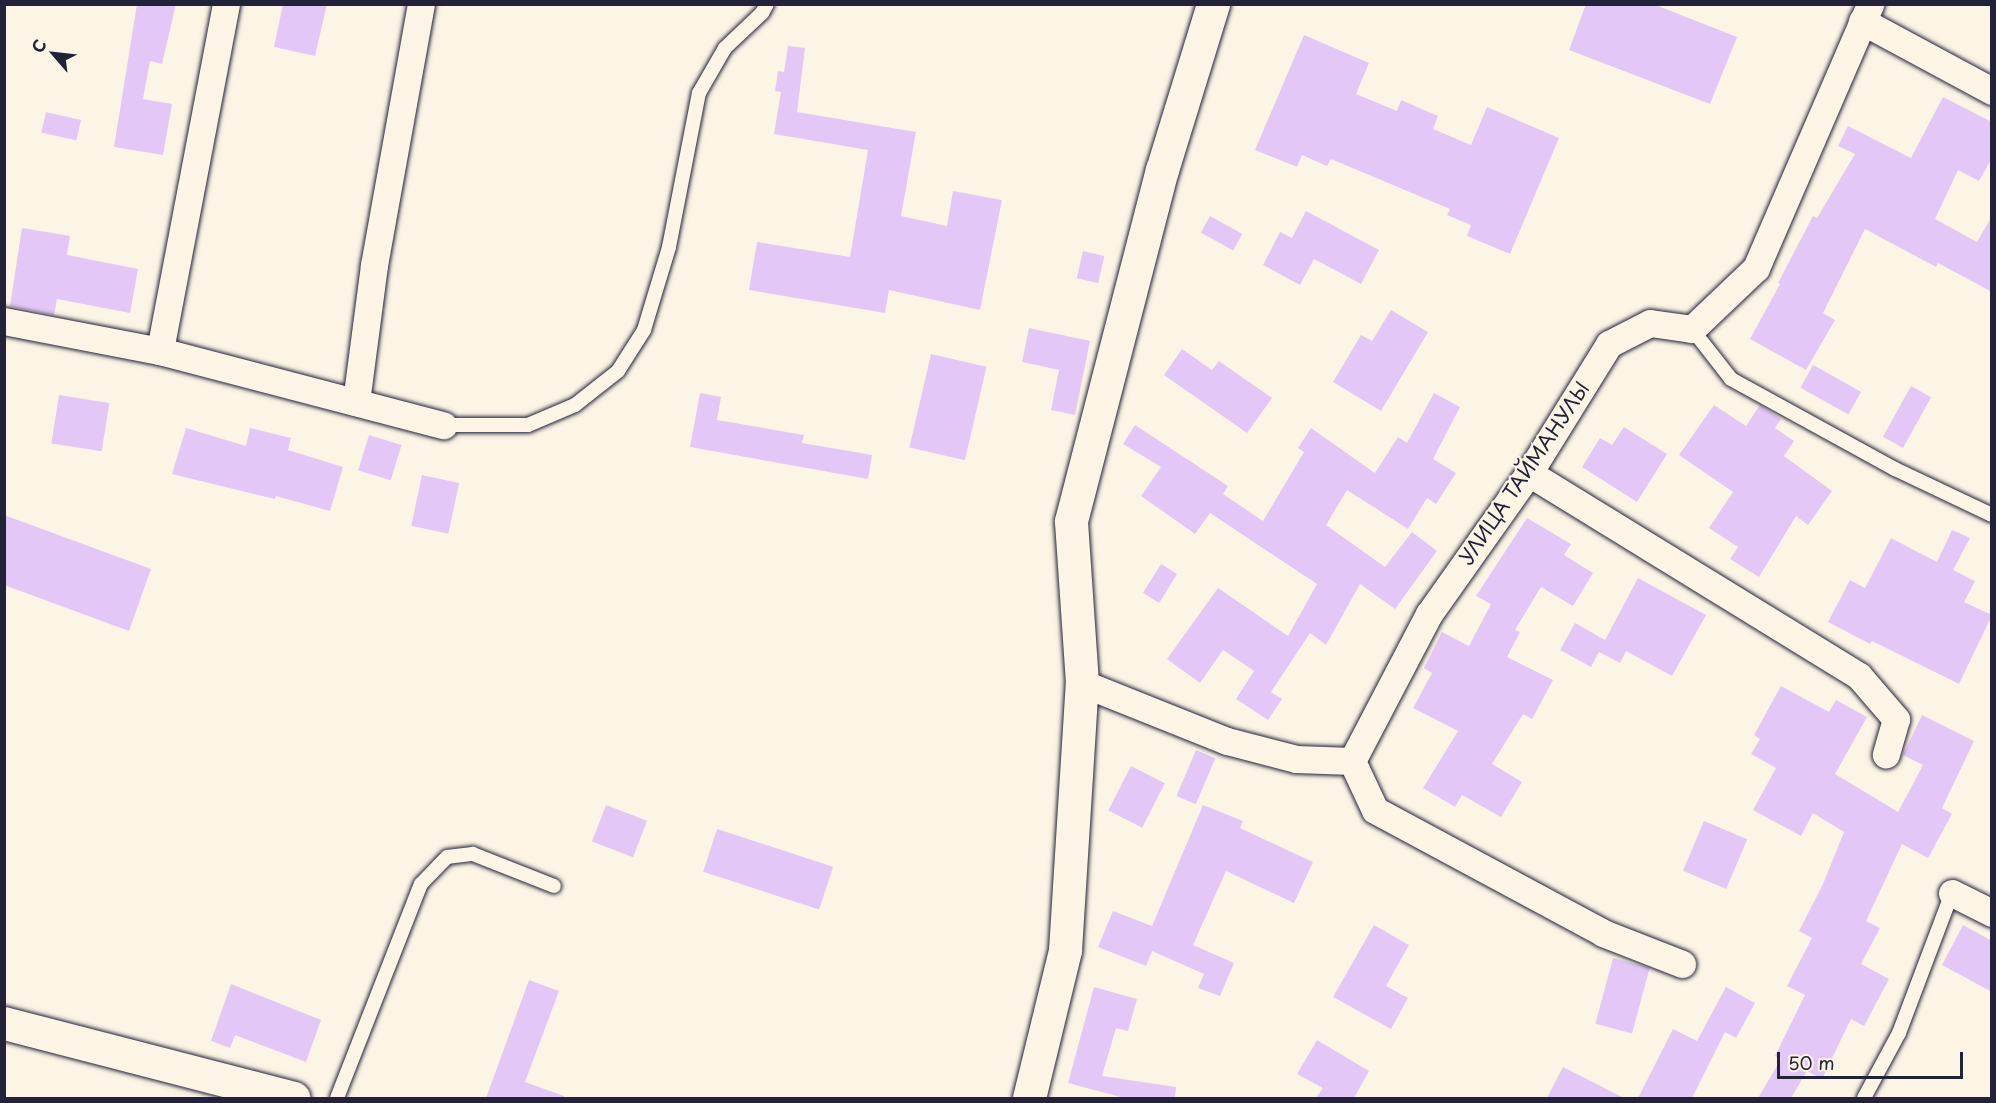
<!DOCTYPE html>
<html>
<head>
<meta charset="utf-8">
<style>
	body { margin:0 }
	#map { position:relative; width:1996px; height:1103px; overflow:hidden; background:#fcf5e5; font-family:"Playpen Sans",sans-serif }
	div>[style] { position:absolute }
	.building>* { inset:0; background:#e3c8f7; transform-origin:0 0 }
	.roads { filter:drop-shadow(0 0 2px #22223b) drop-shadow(0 0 2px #22223b) }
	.lane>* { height:14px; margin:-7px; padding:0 7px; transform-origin:7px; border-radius:7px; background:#fcf5e5 }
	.street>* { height:27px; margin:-13.5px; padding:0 13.5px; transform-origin:13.5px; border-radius:13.5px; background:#fcf5e5 }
	.secondary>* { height:33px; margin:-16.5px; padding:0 16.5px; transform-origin:16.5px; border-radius:16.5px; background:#fcf5e5 }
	span { translate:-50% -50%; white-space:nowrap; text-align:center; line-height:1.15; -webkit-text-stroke:4.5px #fcf5e5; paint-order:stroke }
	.street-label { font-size:20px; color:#22223b }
	.frame { position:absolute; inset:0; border:6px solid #22223b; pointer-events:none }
	.north { position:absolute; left:24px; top:24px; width:60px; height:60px; -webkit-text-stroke:4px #fcf5e5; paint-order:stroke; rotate:298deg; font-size:16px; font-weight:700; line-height:24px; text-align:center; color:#22223b }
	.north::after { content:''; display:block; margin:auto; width:21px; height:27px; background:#22223b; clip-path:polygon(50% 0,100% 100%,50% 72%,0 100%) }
	.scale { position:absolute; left:1777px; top:1052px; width:186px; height:27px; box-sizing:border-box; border:3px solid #22223b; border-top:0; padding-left:8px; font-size:18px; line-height:21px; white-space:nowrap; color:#22223b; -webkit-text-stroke:4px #fcf5e5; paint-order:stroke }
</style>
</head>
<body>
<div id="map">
	<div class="building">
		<div style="clip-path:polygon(137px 4px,176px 4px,162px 64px,150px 61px,143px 99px,172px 104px,163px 155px,114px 147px)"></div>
		<div style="clip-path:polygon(283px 4px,327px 4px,315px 56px,274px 47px)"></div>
		<div style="clip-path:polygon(1586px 4px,1653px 4px,1737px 37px,1710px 104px,1569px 50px)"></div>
		<div style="clip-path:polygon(1304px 35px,1369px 63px,1356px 94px,1397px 111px,1401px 100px,1438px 116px,1433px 129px,1471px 145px,1487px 107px,1559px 138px,1510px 254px,1467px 236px,1471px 225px,1447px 215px,1450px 209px,1331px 159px,1327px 166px,1302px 155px,1297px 167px,1255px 150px)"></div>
		<div style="clip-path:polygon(788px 46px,805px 48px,797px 112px,916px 132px,901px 216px,947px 226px,953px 191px,1002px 200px,980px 310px,889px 290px,885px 313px,749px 290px,757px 242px,850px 257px,868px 150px,774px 134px,781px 92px,775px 91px,778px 71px,784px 72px)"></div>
		<div style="clip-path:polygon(1943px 97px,1992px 122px,1992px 158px,1979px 181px,1958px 170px,1935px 219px,1977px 242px,1992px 216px,1992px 292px,1938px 263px,1936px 267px,1865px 229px,1823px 313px,1835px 320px,1806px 370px,1750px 339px,1780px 284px,1778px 283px,1813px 216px,1817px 218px,1855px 154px,1838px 146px,1848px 126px,1911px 158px)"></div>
		<div style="left:46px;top:112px;width:36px;height:21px;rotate:13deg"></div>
		<div style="clip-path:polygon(1306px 211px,1379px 250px,1361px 284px,1314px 259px,1300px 285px,1263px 265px,1280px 232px,1292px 238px)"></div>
		<div style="left:1210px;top:216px;width:37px;height:19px;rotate:29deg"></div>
		<div style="clip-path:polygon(22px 228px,70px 236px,67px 255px,138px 269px,130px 313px,57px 299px,54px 315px,10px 306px)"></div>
		<div style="left:1083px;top:251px;width:22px;height:28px;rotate:13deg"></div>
		<div style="clip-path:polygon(1391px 310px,1428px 332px,1381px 411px,1333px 382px,1361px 335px,1372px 341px)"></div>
		<div style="clip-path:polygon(1029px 328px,1090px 341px,1075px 415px,1051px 410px,1059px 370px,1022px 362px)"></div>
		<div style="clip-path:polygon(1182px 349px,1212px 370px,1219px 361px,1272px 398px,1247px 433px,1164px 375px)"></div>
		<div style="left:931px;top:354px;width:57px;height:96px;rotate:13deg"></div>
		<div style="left:1813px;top:365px;width:55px;height:26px;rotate:29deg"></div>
		<div style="left:1911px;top:386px;width:23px;height:58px;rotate:29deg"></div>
		<div style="clip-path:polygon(700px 393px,721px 397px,717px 420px,804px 435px,802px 443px,872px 455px,868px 479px,690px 447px)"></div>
		<div style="clip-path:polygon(1434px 393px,1460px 407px,1433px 459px,1456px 473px,1436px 504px,1427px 498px,1408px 529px,1347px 490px,1326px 525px,1385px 567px,1412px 532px,1437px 551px,1395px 609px,1360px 584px,1326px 645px,1310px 633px,1271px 692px,1282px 699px,1268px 720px,1236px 699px,1254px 671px,1223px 650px,1200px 683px,1167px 659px,1218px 588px,1288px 636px,1317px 584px,1210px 513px,1195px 534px,1141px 496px,1161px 467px,1123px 444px,1135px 425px,1228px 486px,1223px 494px,1263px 521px,1304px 452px,1298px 448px,1311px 428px,1375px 473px,1398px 437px,1407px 443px)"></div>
		<div style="left:59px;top:395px;width:51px;height:49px;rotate:9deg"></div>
		<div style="clip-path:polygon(1714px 405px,1746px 426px,1760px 405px,1781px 419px,1775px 428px,1794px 441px,1784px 456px,1832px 491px,1808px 525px,1796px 516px,1759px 577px,1730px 559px,1738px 547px,1709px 528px,1733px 492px,1679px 455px)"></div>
		<div style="clip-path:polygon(1624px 427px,1667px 454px,1637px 502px,1582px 467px,1600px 438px,1612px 445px)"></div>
		<div style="clip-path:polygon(186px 428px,246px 446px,250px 428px,291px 438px,288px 450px,343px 467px,330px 511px,276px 496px,275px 499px,172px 474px)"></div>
		<div style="left:369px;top:435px;width:34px;height:37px;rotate:17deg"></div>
		<div style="left:422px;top:475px;width:38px;height:52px;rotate:12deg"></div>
		<div style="clip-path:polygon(4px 515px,151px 569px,129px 631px,4px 585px)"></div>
		<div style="clip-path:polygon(1527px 518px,1571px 544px,1564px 555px,1593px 573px,1573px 606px,1541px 587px,1515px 630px,1520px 632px,1507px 657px,1553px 680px,1532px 719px,1523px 714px,1492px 764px,1522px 782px,1501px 817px,1462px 795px,1455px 807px,1423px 788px,1458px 731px,1413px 708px,1432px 673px,1424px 668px,1442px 632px,1469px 646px,1491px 604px,1476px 596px)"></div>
		<div style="clip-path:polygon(1952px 530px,1970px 538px,1953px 570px,1975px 581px,1964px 602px,1992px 615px,1959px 684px,1872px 641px,1870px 644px,1828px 622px,1850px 580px,1865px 588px,1891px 538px,1937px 562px)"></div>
		<div style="left:1161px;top:564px;width:19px;height:34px;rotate:32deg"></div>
		<div style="clip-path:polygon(1638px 578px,1706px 615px,1672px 676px,1626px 651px,1620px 663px,1599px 652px,1591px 667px,1560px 650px,1575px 623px,1605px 640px)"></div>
		<div style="clip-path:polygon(1781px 686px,1829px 712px,1836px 700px,1867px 717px,1835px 774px,1898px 812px,1923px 765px,1903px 755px,1922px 715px,1974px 741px,1942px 808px,1952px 814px,1928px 858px,1902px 844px,1866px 921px,1880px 928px,1861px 964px,1889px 979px,1864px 1026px,1851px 1019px,1822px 1079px,1807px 1071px,1791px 1098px,1758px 1098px,1781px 1059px,1775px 1056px,1805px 995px,1787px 986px,1812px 938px,1799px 931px,1823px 884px,1844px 832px,1813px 813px,1801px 836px,1753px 810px,1776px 768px,1751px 754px,1760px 739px,1754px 735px)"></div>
		<div style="left:1196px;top:750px;width:21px;height:50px;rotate:23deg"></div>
		<div style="left:1131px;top:766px;width:38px;height:50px;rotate:27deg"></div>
		<div style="left:606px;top:805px;width:44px;height:39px;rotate:21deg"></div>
		<div style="clip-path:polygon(1203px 805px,1243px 821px,1240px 828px,1313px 862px,1294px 903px,1226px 871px,1193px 945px,1234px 963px,1220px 996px,1198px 988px,1204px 974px,1152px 951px,1146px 966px,1098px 947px,1113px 911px,1152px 926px)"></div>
		<div style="left:1704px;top:821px;width:47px;height:54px;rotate:23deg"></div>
		<div style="left:717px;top:829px;width:122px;height:45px;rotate:18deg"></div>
		<div style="clip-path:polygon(1374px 925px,1409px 945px,1386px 986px,1408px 998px,1391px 1029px,1333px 997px)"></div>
		<div style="clip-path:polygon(1963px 925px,1992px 941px,1992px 992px,1942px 965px)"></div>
		<div style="left:1613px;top:958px;width:38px;height:68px;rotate:15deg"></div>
		<div style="clip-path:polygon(529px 980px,559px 991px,525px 1082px,564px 1096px,564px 1098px,486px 1098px)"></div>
		<div style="clip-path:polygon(231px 984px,321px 1020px,306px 1062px,235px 1035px,230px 1048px,211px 1041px)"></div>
		<div style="clip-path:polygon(1094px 987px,1137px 999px,1128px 1031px,1116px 1028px,1102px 1076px,1176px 1087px,1175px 1098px,1124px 1098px,1068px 1083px)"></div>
		<div style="clip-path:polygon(1726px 987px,1755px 1003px,1736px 1038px,1725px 1032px,1692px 1098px,1638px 1098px,1673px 1029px,1697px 1041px)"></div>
		<div style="clip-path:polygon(1317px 1040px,1369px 1071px,1354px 1098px,1316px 1098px,1323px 1088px,1297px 1074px)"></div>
		<div style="clip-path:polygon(1563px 1067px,1624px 1098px,1547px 1098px)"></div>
	</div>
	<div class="roads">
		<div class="lane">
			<div style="left:1692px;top:329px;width:63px;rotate:52deg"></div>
			<div style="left:1731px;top:379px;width:187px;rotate:28.8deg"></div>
			<div style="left:1895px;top:469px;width:107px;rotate:25.4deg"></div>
			<div style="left:443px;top:425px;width:85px"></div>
			<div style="left:528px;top:425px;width:51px;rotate:-23.1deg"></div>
			<div style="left:575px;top:405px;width:55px;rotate:-38.3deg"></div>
			<div style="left:618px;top:371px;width:49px;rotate:-57.6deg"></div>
			<div style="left:644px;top:330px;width:87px;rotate:-73.2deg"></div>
			<div style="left:669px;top:247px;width:157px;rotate:-79deg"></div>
			<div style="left:699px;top:93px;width:52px;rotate:-60deg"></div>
			<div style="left:725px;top:48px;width:51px;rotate:-43.4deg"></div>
			<div style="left:762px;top:13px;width:10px;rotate:-61deg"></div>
			<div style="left:337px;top:1098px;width:230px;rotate:-68.6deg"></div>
			<div style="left:421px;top:884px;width:37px;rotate:-46deg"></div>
			<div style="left:447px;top:857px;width:26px;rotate:-7deg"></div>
			<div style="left:473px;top:854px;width:87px;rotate:21.6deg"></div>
			<div style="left:1864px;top:1098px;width:74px;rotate:-61.7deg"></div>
			<div style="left:1899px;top:1033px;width:150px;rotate:-69.3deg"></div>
		</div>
		<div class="street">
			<div style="left:226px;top:4px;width:353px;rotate:100.8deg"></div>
			<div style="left:160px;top:351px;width:293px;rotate:14.7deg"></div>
			<div style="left:1862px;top:21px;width:148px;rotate:28.3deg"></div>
			<div style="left:4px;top:321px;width:159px;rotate:10.9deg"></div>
			<div style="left:356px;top:402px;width:138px;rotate:-82.5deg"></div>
			<div style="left:374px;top:265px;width:265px;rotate:-79.8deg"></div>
			<div style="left:1529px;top:473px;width:387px;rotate:31.6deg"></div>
			<div style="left:1859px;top:676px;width:57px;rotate:49.3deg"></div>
			<div style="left:1896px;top:719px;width:37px;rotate:106deg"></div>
			<div style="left:1082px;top:683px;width:156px;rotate:21.8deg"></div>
			<div style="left:1227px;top:741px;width:71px;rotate:14.6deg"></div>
			<div style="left:1296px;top:759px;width:56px;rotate:2deg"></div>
			<div style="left:1352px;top:761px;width:166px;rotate:-62.4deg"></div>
			<div style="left:1429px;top:614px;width:173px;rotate:-54.7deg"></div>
			<div style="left:1529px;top:473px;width:152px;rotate:-58.2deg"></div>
			<div style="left:1609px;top:344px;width:46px;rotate:-27.1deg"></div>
			<div style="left:1650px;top:323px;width:42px;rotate:8.1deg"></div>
			<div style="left:1692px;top:329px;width:88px;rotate:-43.6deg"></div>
			<div style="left:1756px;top:268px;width:288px;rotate:-66.6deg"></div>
			<div style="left:1352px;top:761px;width:54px;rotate:64.9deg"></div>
			<div style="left:1375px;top:810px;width:259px;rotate:28.3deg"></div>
			<div style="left:1603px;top:933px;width:85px;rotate:21.4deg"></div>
			<div style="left:1952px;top:893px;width:45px;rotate:26.6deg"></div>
		</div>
		<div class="secondary">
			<div style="left:4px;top:1023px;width:299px;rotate:14.5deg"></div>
			<div style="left:1029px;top:1098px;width:152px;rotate:-76.3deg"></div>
			<div style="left:1065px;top:950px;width:268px;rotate:-86.4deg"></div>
			<div style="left:1082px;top:683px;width:162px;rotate:-93.9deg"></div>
			<div style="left:1071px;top:521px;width:363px;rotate:-75.5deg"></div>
			<div style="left:1162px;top:170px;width:174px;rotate:-72.9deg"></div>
		</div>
	</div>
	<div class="street-label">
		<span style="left:1524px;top:473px;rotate:-56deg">УЛИЦА ТАЙМАНУЛЫ</span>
	</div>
	<div class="frame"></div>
	<div class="north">С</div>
	<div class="scale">50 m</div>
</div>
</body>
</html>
